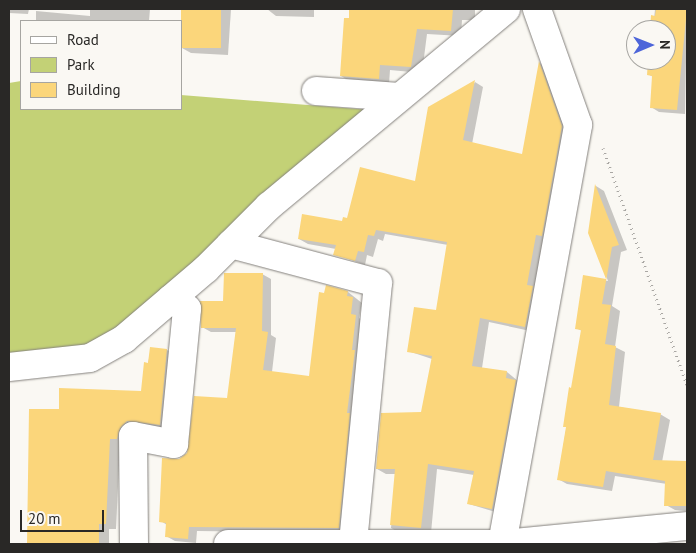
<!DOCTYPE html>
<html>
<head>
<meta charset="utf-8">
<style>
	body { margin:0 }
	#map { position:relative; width:696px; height:553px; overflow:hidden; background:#faf8f3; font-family:"PT Sans",sans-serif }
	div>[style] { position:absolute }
	.green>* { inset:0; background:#c3d176 }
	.shadow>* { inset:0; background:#0003 }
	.building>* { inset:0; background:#fbd67b; transform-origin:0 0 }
	.path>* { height:3px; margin-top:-1.5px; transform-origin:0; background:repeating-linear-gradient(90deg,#a9a7a3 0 1px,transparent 0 5px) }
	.roads { filter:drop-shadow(0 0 1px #84817d) drop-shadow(0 0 1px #84817d) }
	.minor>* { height:28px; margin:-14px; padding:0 14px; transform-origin:14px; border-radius:14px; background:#fff }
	span { translate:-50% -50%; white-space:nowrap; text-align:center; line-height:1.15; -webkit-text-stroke:4px #faf8f3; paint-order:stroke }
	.frame { position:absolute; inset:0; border:10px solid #292826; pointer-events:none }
	.legend { position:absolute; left:20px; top:20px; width:162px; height:90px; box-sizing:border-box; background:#faf8f3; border:1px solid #a6a5a1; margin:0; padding:6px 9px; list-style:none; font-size:15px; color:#292826 }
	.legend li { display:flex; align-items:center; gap:10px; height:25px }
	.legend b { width:25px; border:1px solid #a6a5a1 }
	.north { position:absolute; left:626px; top:20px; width:50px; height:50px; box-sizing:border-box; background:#faf8f3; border:1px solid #a6a5a1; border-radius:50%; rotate:89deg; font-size:14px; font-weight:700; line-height:20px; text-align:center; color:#292826 }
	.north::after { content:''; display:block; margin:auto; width:18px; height:22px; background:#4d65d9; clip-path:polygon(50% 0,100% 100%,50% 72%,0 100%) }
	.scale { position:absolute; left:20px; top:510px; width:84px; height:22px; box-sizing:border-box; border:2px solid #292826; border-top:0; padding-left:6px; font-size:15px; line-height:18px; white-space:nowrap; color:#292826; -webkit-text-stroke:4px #faf8f3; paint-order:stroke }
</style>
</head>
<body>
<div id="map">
	<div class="green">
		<div style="clip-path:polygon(21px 81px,21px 109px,181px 109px,181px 95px,371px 110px,114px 344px,9px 366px,9px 83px)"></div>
	</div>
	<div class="shadow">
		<div style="clip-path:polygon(9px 9px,29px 9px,28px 14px,9px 13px)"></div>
		<div style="clip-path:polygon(90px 9px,150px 9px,149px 21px,36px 21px,36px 11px,90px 16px)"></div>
		<div style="clip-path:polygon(184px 9px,231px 9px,228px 55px,191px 53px,182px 48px)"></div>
		<div style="clip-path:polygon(267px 9px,314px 9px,314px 17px,276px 16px)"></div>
		<div style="clip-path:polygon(351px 9px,475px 9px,475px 20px,462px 20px,461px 36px,427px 34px,422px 73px,390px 70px,389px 84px,351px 82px,341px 76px)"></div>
		<div style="clip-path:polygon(655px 9px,687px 9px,685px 114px,659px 112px,651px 107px,653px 77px,648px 74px,650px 60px,666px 60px,666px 30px,653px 30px)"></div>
		<div style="clip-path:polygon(540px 63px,548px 68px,571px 132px,535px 332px,489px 322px,482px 368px,507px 372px,525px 387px,502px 514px,469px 504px,474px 475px,437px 469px,431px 533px,400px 533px,391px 528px,396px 474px,386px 474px,377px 469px,422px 414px,432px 359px,408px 351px,437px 312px,448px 245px,385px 234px,383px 241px,378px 239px,373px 257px,367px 255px,365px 265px,335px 254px,336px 249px,308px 244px,299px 239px,348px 220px,416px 182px,475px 82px,483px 87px,472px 144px,523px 156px)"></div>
		<div style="clip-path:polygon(596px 186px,604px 191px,627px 250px,621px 252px,612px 306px,620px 311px,615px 347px,625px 352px,619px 407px,660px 414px,670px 420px,662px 462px,687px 462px,687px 511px,675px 510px,666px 505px,667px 484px,615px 476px,612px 491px,567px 484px,558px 479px,582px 331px,576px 328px,584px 277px,608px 281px,590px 233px)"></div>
		<div style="clip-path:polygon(262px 274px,271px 279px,271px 335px,276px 338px,272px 372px,310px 377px,327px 287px,348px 292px,362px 303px,359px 318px,364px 321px,347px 533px,197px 531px,196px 543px,175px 541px,166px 536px,167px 525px,161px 521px,179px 460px,188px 454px,228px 399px,236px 332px,211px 332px,202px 327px,224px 302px)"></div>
		<div style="clip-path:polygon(151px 349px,167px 350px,177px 356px,170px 430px,120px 444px,116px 529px,109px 529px,109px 544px,28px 544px,30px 410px,60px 411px,142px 392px)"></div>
	</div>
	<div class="building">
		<div style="left:181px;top:9px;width:40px;height:39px"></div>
		<div style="clip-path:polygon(349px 9px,453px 9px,451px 31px,417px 29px,411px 67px,380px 65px,379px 79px,340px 76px,344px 18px,349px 18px)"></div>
		<div style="clip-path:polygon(656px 9px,687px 9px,677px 110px,650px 108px,652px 76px,647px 75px,648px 60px,666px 60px,666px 30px,650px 30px,651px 15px,655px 16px)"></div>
		<div style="clip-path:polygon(539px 61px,562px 126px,542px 236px,536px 235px,527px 285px,533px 286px,525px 327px,480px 318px,472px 366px,507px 371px,506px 378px,516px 380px,492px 509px,467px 504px,474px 471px,428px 464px,421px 528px,390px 525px,395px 469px,376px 469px,381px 413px,421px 412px,432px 356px,407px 352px,414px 307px,436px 310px,447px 242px,376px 230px,374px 236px,368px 235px,364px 252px,358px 251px,355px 261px,333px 255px,336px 245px,298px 239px,302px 214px,342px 221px,343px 217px,347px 218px,360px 167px,415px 181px,428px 107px,475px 80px,463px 140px,522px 154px)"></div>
		<div style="clip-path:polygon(595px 184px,619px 245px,612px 247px,602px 304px,611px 305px,605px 344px,616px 346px,609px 405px,661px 413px,653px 460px,687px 461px,687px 506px,664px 506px,665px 481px,606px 471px,603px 487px,557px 480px,566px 427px,563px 427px,569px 387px,571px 388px,581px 330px,575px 329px,583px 275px,606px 279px,588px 233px)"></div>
		<div style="clip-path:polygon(224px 273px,263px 273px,262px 331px,268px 332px,263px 370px,309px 376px,319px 292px,324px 293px,326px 285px,348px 291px,347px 296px,353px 297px,351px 314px,356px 315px,352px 350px,355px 350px,347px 413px,350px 413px,339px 528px,189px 527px,188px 539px,165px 537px,166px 523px,159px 522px,162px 458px,179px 459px,187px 453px,194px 396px,227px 398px,236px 328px,201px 328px,200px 301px,223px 301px)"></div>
		<div style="clip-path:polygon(150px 347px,167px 349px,160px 425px,127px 421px,120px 428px,117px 439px,110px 439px,106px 524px,99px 524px,99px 544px,27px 544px,29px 409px,59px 409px,59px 388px,141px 391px,144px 362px,148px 363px)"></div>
	</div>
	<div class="path">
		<div style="left:603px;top:148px;width:251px;rotate:70.5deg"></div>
	</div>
	<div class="roads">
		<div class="minor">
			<div style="left:316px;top:91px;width:83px;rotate:4.1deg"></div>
			<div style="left:231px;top:244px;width:152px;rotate:14.9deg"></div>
			<div style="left:378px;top:283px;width:260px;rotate:95.5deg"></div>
			<div style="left:9px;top:367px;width:81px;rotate:-6.3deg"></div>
			<div style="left:90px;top:358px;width:39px;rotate:-29deg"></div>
			<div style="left:124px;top:339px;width:108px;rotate:-40.5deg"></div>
			<div style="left:206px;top:269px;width:89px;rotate:-45deg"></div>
			<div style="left:269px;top:206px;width:308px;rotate:-39.7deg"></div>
			<div style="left:134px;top:544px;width:108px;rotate:-90.5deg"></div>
			<div style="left:133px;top:436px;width:42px;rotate:11deg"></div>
			<div style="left:174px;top:444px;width:136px;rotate:-84.5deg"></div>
			<div style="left:187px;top:309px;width:19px;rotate:-148deg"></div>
			<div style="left:228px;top:544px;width:270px"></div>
			<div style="left:502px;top:544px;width:426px;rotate:-79.7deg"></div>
			<div style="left:578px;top:125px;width:123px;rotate:-109.5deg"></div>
			<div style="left:503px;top:544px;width:185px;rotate:-5.6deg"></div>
		</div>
	</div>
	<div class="frame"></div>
	<ul class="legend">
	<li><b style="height:6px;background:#fff"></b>Road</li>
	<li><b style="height:14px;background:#c3d176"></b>Park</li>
	<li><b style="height:14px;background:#fbd67b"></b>Building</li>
	</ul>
	<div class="north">N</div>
	<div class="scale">20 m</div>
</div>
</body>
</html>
